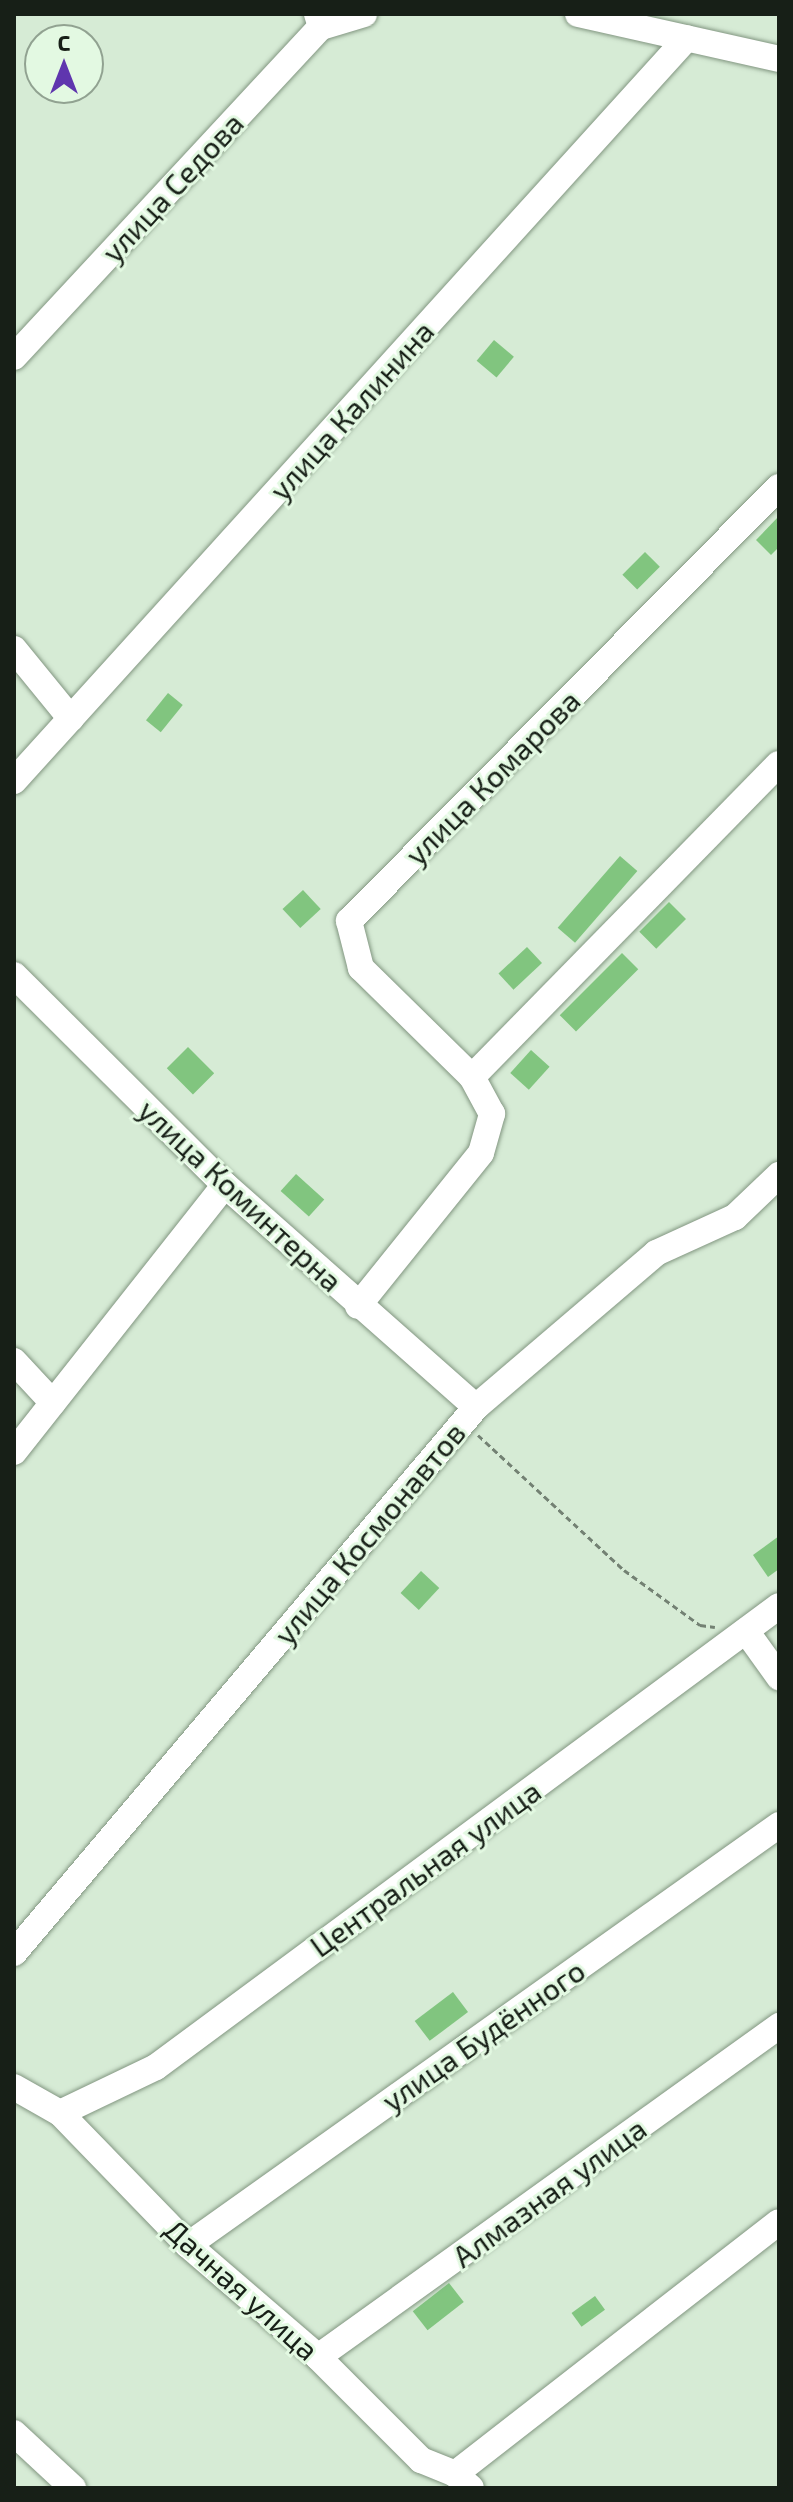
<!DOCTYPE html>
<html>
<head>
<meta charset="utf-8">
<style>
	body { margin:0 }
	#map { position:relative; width:793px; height:2502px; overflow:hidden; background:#d6ebd5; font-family:"Exo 2",sans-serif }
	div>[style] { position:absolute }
	.building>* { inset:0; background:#81c57f; transform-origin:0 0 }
	.path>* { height:3px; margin-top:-1.5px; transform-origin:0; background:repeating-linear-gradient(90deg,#738173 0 6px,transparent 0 10px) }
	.roads { filter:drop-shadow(0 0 2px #829681) drop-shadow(0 0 2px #829681) }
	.minor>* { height:26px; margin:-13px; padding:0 13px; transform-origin:13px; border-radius:13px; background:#fff }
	span { translate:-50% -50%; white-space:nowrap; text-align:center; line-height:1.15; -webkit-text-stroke:6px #e3f9e2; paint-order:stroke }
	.street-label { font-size:30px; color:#171f17 }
	.frame { position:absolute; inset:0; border:16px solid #171f17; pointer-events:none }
	.north { position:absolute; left:24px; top:24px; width:80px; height:80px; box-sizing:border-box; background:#e3f9e2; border:2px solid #91a291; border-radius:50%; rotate:0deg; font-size:22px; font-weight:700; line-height:32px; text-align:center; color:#171f17 }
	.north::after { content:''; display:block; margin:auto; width:28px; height:36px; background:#5f36ae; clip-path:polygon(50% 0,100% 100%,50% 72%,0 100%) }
</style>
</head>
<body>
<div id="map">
	<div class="building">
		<div style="left:494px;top:340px;width:26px;height:27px;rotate:40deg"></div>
		<div style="clip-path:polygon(779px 516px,779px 547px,771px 555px,756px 540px)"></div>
		<div style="left:645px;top:552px;width:21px;height:32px;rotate:45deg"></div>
		<div style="left:168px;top:693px;width:19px;height:35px;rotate:39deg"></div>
		<div style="left:620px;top:856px;width:23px;height:95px;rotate:41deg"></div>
		<div style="left:303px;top:890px;width:26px;height:28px;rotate:47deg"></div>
		<div style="left:669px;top:902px;width:24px;height:42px;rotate:45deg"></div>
		<div style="left:527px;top:947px;width:22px;height:39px;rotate:47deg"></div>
		<div style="left:622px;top:953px;width:23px;height:88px;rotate:45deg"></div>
		<div style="left:188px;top:1047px;width:37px;height:30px;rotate:45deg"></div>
		<div style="left:531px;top:1050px;width:25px;height:31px;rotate:42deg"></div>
		<div style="left:296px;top:1174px;width:38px;height:23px;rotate:42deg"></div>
		<div style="clip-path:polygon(779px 1536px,779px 1569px,768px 1577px,753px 1555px)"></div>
		<div style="left:421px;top:1571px;width:25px;height:30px;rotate:43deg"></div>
		<div style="left:453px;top:1992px;width:25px;height:48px;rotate:53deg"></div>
		<div style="left:449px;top:2283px;width:24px;height:46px;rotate:52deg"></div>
		<div style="left:595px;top:2296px;width:17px;height:29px;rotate:54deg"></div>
	</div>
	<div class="path">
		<div style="left:478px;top:1435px;width:199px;rotate:42.8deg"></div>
		<div style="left:624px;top:1570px;width:94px;rotate:35.9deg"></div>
		<div style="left:700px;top:1625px;width:15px;rotate:8deg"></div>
	</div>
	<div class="roads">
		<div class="minor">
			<div style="left:578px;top:14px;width:206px;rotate:12.6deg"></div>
			<div style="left:321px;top:27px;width:45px;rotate:-16.8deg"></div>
			<div style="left:14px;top:357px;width:451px;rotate:-47.1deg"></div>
			<div style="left:321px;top:27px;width:14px;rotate:-107deg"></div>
			<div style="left:14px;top:649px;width:90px;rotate:50.8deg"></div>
			<div style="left:14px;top:781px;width:1002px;rotate:-47.83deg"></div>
			<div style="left:14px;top:975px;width:298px;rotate:44.9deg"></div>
			<div style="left:225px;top:1185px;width:335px;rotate:41.5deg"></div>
			<div style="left:472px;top:1077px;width:438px;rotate:-45.6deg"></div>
			<div style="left:358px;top:1306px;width:196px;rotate:-51.2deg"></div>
			<div style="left:481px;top:1153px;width:41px;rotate:-74.2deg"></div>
			<div style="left:492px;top:1114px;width:42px;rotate:-118.4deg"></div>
			<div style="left:472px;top:1077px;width:156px;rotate:-135.5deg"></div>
			<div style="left:361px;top:968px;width:49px;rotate:-104.3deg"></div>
			<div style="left:349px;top:921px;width:611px;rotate:-45.27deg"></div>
			<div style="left:14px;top:1361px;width:57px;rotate:47.1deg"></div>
			<div style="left:14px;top:1452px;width:340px;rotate:-51.7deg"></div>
			<div style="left:746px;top:1631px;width:57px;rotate:54.3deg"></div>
			<div style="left:14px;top:1953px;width:715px;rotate:-49.76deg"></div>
			<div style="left:476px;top:1407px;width:237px;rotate:-40.5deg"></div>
			<div style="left:656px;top:1253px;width:87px;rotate:-24.5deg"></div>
			<div style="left:735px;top:1217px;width:61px;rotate:-43.7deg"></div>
			<div style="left:14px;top:2087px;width:53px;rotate:29.5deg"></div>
			<div style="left:60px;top:2113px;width:184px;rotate:45.9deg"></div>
			<div style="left:188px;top:2245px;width:172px;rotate:40.7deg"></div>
			<div style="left:318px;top:2357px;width:146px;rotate:45deg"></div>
			<div style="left:421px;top:2460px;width:37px;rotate:22deg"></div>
			<div style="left:455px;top:2474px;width:21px;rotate:41deg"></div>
			<div style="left:60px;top:2113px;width:106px;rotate:-25.6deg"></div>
			<div style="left:156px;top:2067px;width:775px;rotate:-36.5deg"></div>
			<div style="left:188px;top:2245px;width:725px;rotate:-35.4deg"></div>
			<div style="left:318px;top:2357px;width:568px;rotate:-35.68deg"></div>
			<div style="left:14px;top:2433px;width:81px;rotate:43deg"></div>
			<div style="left:455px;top:2474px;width:410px;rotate:-37.9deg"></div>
		</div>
	</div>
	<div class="street-label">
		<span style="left:172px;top:187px;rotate:-47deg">улица Седова</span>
		<span style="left:351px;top:410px;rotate:-48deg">улица Калинина</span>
		<span style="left:492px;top:777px;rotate:-45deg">улица Комарова</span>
		<span style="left:241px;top:1195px;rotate:43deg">улица Коминтерна</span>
		<span style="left:369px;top:1533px;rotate:-50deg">улица Космонавтов</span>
		<span style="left:425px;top:1868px;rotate:-36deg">Центральная улица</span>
		<span style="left:483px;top:2035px;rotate:-35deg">улица Будённого</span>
		<span style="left:549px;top:2192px;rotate:-36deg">Алмазная улица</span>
		<span style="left:242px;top:2289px;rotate:42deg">Дачная улица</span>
	</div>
	<div class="frame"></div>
	<div class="north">С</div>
</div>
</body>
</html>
